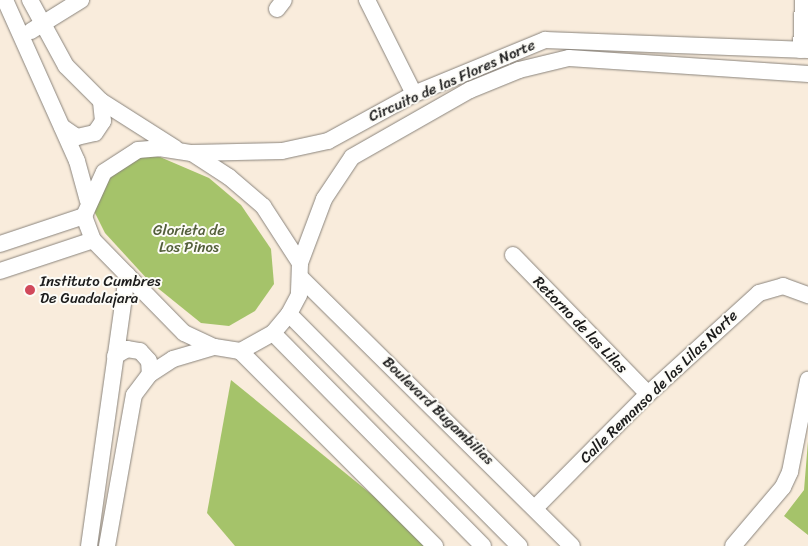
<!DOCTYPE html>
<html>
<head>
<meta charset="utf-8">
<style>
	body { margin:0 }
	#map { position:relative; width:808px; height:546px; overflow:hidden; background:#f9ecdc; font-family:Sriracha,sans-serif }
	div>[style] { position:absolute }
	.green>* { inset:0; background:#a5c36a }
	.roads { filter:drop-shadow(0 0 1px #8a847c) drop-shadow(0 0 1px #8a847c) }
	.minor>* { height:16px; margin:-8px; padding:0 8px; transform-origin:8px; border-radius:8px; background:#fff }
	.dots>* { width:14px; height:14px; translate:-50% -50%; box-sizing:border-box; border:2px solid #fdfcf7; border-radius:50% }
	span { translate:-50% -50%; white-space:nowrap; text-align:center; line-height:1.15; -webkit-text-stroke:4px #fdfcf7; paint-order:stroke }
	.street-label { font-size:15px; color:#1c1c1c }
	.park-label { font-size:15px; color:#535f3b }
	.poi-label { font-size:15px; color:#1c1c1c }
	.left { translate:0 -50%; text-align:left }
</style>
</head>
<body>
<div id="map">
	<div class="green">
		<div style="clip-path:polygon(141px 154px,160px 157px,209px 178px,241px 205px,271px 249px,274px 284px,255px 311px,229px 326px,201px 323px,149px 281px,105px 233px,92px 207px,99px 184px)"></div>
		<div style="clip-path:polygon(231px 380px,435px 546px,235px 546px,207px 513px)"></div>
		<div style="clip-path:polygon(808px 441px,808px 535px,784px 516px,804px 490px)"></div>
	</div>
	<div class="roads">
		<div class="minor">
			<div style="left:5px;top:0;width:176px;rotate:65.9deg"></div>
			<div style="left:77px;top:161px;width:41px;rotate:74.6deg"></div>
			<div style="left:30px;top:0;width:75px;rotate:61.4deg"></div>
			<div style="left:66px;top:66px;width:49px;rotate:45deg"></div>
			<div style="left:101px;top:101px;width:88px;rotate:32.4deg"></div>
			<div style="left:367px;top:0;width:105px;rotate:63.4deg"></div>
			<div style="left:277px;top:9px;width:11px;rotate:-52deg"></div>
			<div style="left:31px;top:31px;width:59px;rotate:-31.8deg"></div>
			<div style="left:801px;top:50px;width:50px;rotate:-87.7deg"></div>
			<div style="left:62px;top:127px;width:18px;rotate:34deg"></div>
			<div style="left:77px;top:137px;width:18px;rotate:-13deg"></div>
			<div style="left:95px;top:133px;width:14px;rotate:-56deg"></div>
			<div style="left:103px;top:121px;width:20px;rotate:-96deg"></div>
			<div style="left:159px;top:148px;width:33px;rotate:9deg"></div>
			<div style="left:192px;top:153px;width:44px;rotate:33deg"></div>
			<div style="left:229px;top:177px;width:45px;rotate:40.5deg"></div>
			<div style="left:263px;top:206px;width:68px;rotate:57deg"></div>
			<div style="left:300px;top:263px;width:32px;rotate:92deg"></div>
			<div style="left:299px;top:295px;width:21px;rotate:118deg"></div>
			<div style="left:289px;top:314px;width:25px;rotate:130deg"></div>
			<div style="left:273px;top:333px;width:38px;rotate:151deg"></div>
			<div style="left:240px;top:351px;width:26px;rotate:-171deg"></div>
			<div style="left:214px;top:347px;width:33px;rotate:-155deg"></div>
			<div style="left:184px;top:333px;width:130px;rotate:-134.4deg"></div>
			<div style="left:93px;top:240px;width:26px;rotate:-111deg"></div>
			<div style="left:84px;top:216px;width:48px;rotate:-65.6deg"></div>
			<div style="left:104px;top:172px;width:40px;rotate:-32.9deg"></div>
			<div style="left:138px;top:150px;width:21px;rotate:-5deg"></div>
			<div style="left:192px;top:153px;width:90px;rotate:-1.3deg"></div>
			<div style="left:282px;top:151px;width:47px;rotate:-12.3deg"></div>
			<div style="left:328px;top:141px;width:98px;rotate:-28.7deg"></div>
			<div style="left:414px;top:94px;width:142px;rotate:-22.4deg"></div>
			<div style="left:545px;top:40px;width:263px;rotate:2.2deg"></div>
			<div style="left:0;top:244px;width:89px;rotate:-18.4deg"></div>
			<div style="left:513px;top:255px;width:194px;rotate:45.8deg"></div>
			<div style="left:300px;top:263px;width:68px;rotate:-69.4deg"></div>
			<div style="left:324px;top:199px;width:50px;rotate:-56.3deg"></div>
			<div style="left:352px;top:157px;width:136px;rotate:-29.6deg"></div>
			<div style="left:470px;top:90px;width:53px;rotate:-22.2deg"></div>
			<div style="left:519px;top:70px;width:51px;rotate:-13.5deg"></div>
			<div style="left:569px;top:58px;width:240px;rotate:3.8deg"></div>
			<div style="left:0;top:271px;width:98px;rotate:-18.4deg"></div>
			<div style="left:301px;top:278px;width:381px;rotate:44.7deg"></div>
			<div style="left:289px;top:314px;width:327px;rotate:45.2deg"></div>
			<div style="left:273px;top:333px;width:299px;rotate:45.4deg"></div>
			<div style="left:240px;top:351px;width:276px;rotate:45deg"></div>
			<div style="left:115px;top:356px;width:14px;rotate:-30deg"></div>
			<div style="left:127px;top:349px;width:13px;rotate:9deg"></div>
			<div style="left:140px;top:351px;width:13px;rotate:48deg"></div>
			<div style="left:149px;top:361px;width:13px;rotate:86deg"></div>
			<div style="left:537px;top:506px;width:158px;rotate:-45.3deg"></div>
			<div style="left:648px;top:394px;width:150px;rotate:-42.3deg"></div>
			<div style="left:759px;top:293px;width:25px;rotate:-16deg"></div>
			<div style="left:783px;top:286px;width:27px;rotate:20deg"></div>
			<div style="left:89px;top:546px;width:274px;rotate:-82deg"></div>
			<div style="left:107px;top:546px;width:153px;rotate:-79.9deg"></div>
			<div style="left:134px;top:395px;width:26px;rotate:-53deg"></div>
			<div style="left:150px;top:374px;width:27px;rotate:-33deg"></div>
			<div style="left:173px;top:359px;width:43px;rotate:-16.3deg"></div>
			<div style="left:733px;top:546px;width:77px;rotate:-49.7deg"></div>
			<div style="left:783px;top:487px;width:17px;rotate:-65deg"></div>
			<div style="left:790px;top:472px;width:94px;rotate:-78.9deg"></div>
		</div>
	</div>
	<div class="dots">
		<div style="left:30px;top:290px;background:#d1495b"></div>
	</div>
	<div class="street-label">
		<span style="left:452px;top:81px;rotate:-24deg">Circuito de las Flores Norte</span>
		<span style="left:580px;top:325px;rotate:46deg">Retorno de las Lilas</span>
		<span style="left:659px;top:387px;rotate:-44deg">Calle Remanso de las Lilas Norte</span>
		<span style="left:438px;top:411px;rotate:44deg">Boulevard Bugambilias</span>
	</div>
	<div class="park-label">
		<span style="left:189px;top:239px">Glorieta de<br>Los Pinos</span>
	</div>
	<div class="poi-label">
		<span class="left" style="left:40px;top:290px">Instituto Cumbres<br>De Guadalajara</span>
	</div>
</div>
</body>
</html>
